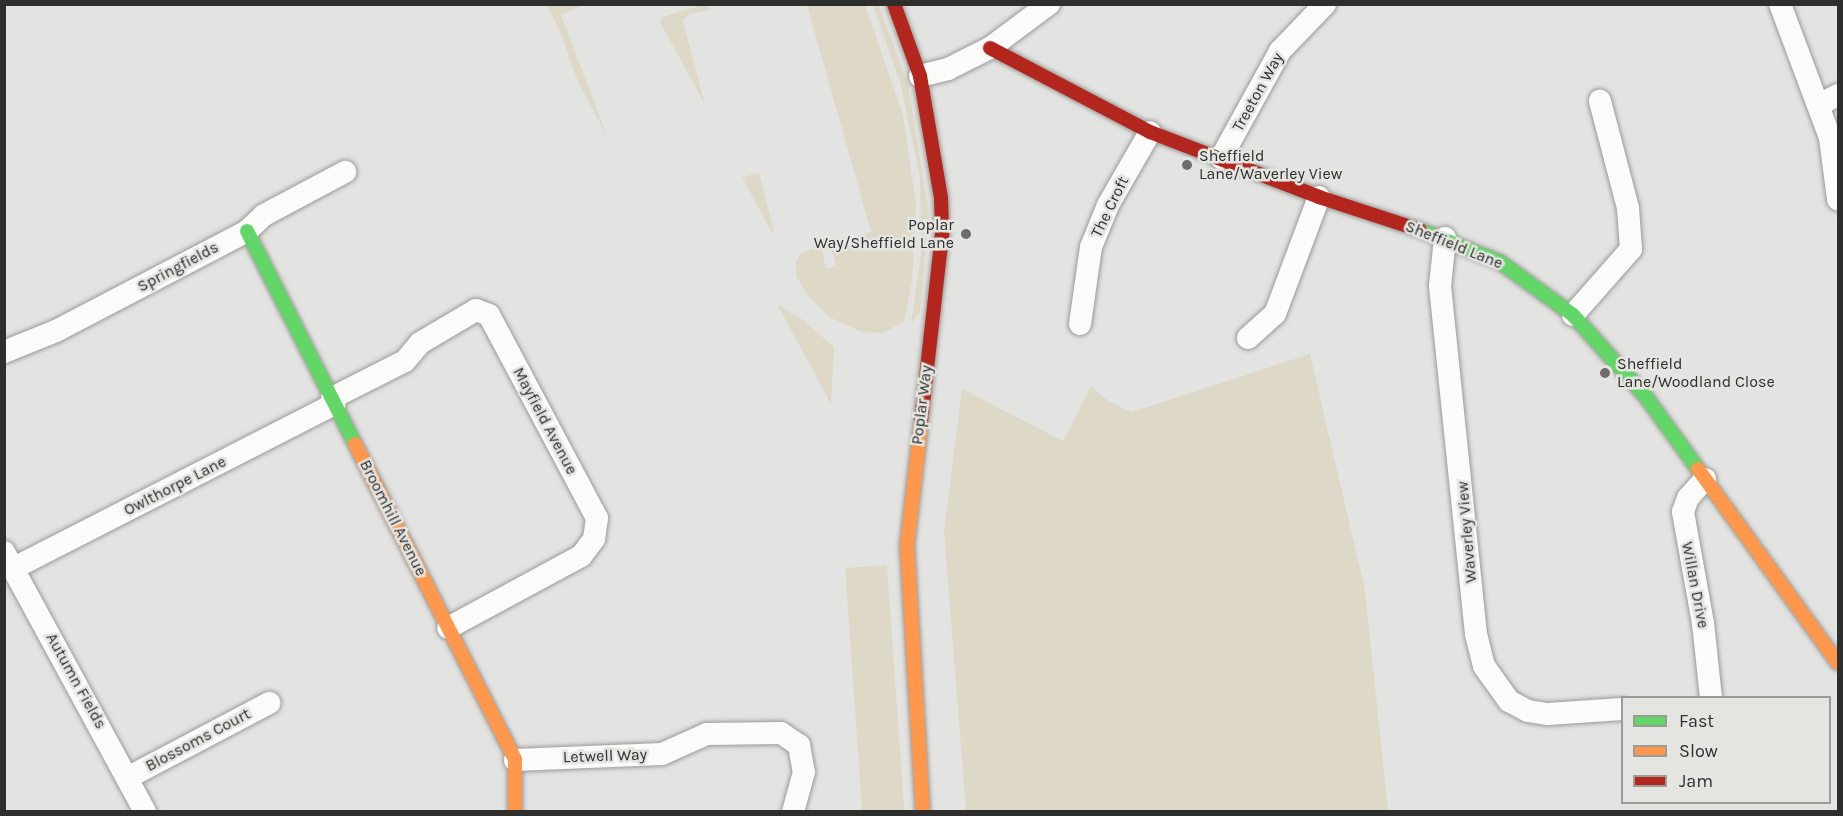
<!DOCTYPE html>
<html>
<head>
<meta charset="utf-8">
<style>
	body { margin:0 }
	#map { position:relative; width:1843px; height:816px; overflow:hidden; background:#e3e3e1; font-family:Karla,sans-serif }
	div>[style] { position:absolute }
	.green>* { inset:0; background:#ded9c6; transform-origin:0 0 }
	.roads { filter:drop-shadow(0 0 2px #9a9a98) drop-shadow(0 0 2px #9a9a98) }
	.street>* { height:22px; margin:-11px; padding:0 11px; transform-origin:11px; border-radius:11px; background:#fbfbfa }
	.fast>* { height:14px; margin:-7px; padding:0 7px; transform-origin:7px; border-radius:7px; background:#63d668 }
	.slow>* { height:14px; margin:-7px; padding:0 7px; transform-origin:7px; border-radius:7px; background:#ff974d }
	.jam>* { height:14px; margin:-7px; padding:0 7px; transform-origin:7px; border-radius:7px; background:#b3261e }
	.dots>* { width:16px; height:16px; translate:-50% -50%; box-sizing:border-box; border:3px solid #e4e4e0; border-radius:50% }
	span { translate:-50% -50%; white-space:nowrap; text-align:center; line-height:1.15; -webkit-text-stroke:5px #e4e4e0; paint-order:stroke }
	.street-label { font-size:16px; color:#2e2e2c }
	.poi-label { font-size:16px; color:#2e2e2c }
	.left { translate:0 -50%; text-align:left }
	.right { translate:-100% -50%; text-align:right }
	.frame { position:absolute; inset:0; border:6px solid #2e2e2c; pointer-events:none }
	.legend { position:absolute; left:1621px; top:696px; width:210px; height:108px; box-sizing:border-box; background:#e4e4e0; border:2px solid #9b9b98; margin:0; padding:8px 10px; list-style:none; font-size:18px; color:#2e2e2c }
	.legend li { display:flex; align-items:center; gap:12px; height:30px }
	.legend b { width:30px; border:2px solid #9b9b98 }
</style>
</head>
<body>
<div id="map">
	<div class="green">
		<div style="clip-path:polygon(547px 5px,583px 5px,561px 15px,608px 138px,577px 80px,560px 31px)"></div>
		<div style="clip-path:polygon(702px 5px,712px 9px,690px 14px,683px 20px,705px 105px,660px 22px,662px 17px)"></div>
		<div style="clip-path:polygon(807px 5px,865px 5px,903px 115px,916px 204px,912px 282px,904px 321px,884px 333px,862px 332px,829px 317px,807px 295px,796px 276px,796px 261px,801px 253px,821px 246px,826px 269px,836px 266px,830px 244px,871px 232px)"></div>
		<div style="clip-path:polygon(873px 5px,879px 5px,908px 85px,929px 215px,920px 311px,911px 324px,921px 253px,920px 177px,900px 82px)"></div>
		<div style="clip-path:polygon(759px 173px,774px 231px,772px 233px,742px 177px)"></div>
		<div style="clip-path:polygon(777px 304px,803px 320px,834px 347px,831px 404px)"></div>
		<div style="clip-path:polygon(1310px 354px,1365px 590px,1388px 811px,966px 811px,944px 532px,962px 389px,1063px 441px,1091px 386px,1108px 401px,1132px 412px)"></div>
		<div style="left:887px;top:565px;width:247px;height:42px;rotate:86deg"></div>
	</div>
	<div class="roads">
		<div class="street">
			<div style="left:1780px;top:4px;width:143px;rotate:69.5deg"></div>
			<div style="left:1830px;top:138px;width:62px;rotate:82.5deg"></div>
			<div style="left:920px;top:76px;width:29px;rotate:-14deg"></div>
			<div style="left:948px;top:69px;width:47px;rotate:-26.6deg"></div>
			<div style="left:990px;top:48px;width:74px;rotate:-36.7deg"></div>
			<div style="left:1819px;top:105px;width:21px;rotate:-28deg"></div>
			<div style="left:1221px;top:158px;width:122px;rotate:-61.1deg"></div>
			<div style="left:1280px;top:51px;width:65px;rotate:-46.2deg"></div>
			<div style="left:1445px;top:238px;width:48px;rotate:95.9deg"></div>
			<div style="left:1440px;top:286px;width:350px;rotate:84.1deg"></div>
			<div style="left:1476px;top:634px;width:33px;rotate:76deg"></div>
			<div style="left:1484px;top:666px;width:43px;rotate:54.5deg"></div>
			<div style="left:1509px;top:701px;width:21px;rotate:28deg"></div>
			<div style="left:1528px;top:711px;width:20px;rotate:9deg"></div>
			<div style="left:1548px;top:714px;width:74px;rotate:-3.9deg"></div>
			<div style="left:1573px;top:315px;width:88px;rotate:-48.7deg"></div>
			<div style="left:1631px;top:249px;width:41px;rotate:-94.2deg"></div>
			<div style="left:1628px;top:208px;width:111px;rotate:-104.7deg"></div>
			<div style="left:1080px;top:324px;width:78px;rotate:-81.9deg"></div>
			<div style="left:1091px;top:247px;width:45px;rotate:-68deg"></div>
			<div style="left:1108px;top:205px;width:84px;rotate:-60.1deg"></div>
			<div style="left:1248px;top:338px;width:36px;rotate:-42deg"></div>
			<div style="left:1275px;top:314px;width:125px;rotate:-69.4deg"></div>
			<div style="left:4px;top:352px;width:56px;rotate:-22deg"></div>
			<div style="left:56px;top:331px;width:216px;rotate:-27.6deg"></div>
			<div style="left:247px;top:231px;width:23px;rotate:-43deg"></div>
			<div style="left:264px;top:215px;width:92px;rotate:-28deg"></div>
			<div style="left:332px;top:398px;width:82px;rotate:-26.9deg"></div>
			<div style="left:405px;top:361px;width:23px;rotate:-50deg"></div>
			<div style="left:420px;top:343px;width:65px;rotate:-30.5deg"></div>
			<div style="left:476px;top:310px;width:14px;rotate:21deg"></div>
			<div style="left:489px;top:315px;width:230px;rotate:62deg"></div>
			<div style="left:597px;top:518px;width:21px;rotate:98deg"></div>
			<div style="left:594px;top:539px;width:21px;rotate:127deg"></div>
			<div style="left:581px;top:556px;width:151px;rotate:151.6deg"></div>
			<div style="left:1705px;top:479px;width:25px;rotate:132deg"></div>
			<div style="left:1688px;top:498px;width:15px;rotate:110deg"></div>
			<div style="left:1683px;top:512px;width:113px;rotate:79.8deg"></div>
			<div style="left:1703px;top:623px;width:75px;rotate:83.9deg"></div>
			<div style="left:4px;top:552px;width:296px;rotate:61.5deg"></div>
			<div style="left:14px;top:568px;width:360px;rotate:-27.1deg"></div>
			<div style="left:515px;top:760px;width:147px;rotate:-2.3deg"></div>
			<div style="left:662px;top:754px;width:49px;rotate:-24deg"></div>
			<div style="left:707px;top:734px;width:74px;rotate:-0.8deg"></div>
			<div style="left:781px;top:733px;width:22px;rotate:34deg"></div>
			<div style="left:799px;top:745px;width:27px;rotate:80deg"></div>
			<div style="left:804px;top:772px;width:41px;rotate:105.4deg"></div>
			<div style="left:127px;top:778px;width:161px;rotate:-27.8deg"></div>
		</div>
		<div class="fast">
			<div style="left:1420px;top:230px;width:86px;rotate:21.8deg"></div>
			<div style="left:1500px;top:262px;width:90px;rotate:36deg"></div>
			<div style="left:1573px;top:315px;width:110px;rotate:48.3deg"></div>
			<div style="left:1646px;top:397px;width:89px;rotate:54.2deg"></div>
			<div style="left:247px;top:231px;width:239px;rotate:63.1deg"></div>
		</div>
		<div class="slow">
			<div style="left:921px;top:423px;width:123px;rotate:96.5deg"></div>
			<div style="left:907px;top:545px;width:267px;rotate:86.6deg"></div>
			<div style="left:355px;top:444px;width:354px;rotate:63.1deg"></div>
			<div style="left:515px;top:760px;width:52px;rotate:90deg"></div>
			<div style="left:1698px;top:469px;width:239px;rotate:54.2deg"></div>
		</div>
		<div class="jam">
			<div style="left:894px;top:4px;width:77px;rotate:70.1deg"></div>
			<div style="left:920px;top:76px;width:124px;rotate:80.2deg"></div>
			<div style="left:941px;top:198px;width:37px;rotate:88deg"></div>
			<div style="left:942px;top:235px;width:189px;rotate:96.4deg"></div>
			<div style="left:990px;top:48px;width:181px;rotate:27.7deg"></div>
			<div style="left:1150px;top:132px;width:181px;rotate:21deg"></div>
			<div style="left:1319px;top:197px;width:106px;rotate:18.1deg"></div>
		</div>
	</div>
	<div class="dots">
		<div style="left:1187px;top:165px;background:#6d6d6b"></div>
		<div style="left:966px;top:234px;background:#6d6d6b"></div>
		<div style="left:1605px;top:373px;background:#6d6d6b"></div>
	</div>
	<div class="street-label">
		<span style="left:1258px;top:92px;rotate:-61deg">Treeton Way</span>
		<span style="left:1110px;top:207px;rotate:-64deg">The Croft</span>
		<span style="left:1454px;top:245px;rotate:22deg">Sheffield Lane</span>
		<span style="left:178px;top:267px;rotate:-28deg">Springfields</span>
		<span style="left:922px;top:405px;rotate:-83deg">Poplar Way</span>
		<span style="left:545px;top:421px;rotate:62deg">Mayfield Avenue</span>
		<span style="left:175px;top:486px;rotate:-27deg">Owlthorpe Lane</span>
		<span style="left:393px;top:518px;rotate:63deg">Broomhill Avenue</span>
		<span style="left:1467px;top:532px;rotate:-95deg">Waverley View</span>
		<span style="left:1695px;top:585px;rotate:79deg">Willan Drive</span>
		<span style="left:76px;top:681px;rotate:61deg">Autumn Fields</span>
		<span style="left:198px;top:740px;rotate:-28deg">Blossoms Court</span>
		<span style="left:605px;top:756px;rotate:-2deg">Letwell Way</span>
	</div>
	<div class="poi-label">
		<span class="left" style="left:1199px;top:165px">Sheffield<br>Lane/Waverley View</span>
		<span class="right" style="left:954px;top:234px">Poplar<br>Way/Sheffield Lane</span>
		<span class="left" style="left:1617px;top:373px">Sheffield<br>Lane/Woodland Close</span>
	</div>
	<div class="frame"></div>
	<ul class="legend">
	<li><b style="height:8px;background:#63d668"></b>Fast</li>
	<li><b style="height:8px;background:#ff974d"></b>Slow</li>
	<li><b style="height:8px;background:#b3261e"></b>Jam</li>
	</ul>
</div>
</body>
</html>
